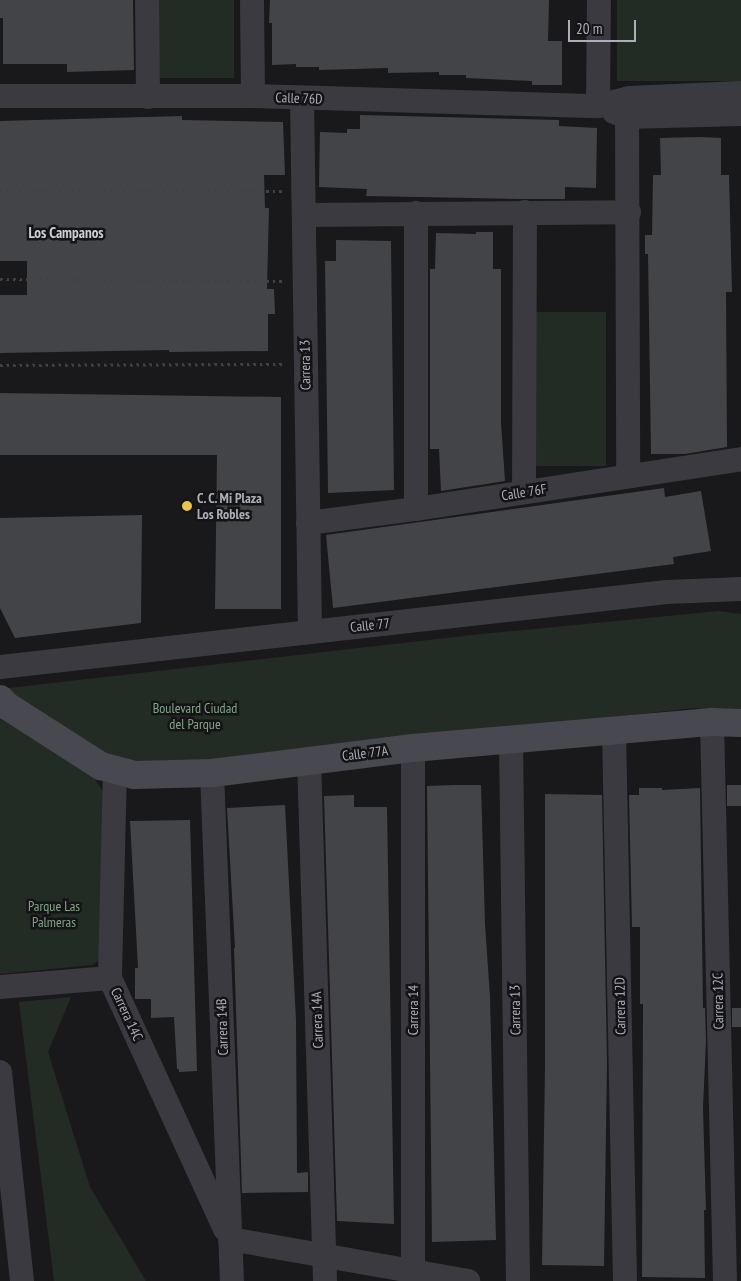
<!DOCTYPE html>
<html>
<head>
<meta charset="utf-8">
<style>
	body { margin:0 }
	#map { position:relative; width:741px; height:1281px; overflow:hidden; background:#19191b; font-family:"PT Sans Narrow",sans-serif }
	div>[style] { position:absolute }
	.green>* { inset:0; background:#232b25; transform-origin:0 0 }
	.building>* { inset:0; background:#434448; transform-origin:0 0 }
	.path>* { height:3px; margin-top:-1.5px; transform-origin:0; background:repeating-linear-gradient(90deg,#404147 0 2.5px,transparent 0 6.5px) }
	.street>* { height:24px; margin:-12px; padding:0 12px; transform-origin:12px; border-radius:12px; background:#3a3a40 }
	.secondary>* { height:28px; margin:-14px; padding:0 14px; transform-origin:14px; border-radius:14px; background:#484950 }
	.dots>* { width:14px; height:14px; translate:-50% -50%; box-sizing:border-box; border:2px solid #141416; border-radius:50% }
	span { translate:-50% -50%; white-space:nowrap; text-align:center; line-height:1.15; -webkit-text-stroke:5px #141416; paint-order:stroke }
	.street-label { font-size:14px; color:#acafba }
	.poi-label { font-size:14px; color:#acafba; font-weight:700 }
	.left { translate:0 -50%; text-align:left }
	.park-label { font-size:14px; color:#83a589 }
	.neighbourhood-label { font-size:15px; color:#ccced6; font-weight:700 }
	.scale { position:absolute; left:568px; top:20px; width:68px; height:22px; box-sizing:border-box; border:2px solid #acafba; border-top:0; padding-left:6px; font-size:15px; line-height:18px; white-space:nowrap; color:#acafba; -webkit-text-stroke:4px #141416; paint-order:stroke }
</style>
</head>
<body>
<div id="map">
	<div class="green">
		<div style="left:156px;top:0;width:78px;height:78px"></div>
		<div style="left:617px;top:0;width:124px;height:81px"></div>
		<div style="left:606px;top:312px;width:154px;height:71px;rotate:90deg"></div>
		<div style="clip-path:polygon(719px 611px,741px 614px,741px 713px,694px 708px,155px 768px,111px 757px,0 689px,481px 634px)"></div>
		<div style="clip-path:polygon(0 719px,93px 776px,104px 793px,108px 954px,92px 965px,0 974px)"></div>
		<div style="clip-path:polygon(71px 997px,48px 1052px,90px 1187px,146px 1281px,54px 1281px,19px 1002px)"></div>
	</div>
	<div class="building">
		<div style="clip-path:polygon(0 0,133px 0,134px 70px,67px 72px,67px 64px,3px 64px,3px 18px,0 18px)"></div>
		<div style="clip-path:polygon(270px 0,549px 0,548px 41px,562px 41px,562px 85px,532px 85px,532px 81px,466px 78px,466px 75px,439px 75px,439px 72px,388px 73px,388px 68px,319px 70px,319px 67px,296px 67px,296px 64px,272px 65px,272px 23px,269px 23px)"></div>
		<div style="clip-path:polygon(360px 115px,559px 120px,559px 126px,597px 128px,596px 188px,565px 187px,565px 199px,519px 199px,366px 196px,367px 189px,319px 187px,320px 132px,347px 133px,347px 129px,360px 129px)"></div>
		<div style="clip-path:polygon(182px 116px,182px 120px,283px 122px,285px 175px,264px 175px,265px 208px,269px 208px,267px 289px,274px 289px,275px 314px,268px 314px,268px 351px,169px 352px,169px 350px,0 353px,0 295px,27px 295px,27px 261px,0 261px,0 121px)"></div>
		<div style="clip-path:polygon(700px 137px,721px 138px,721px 175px,729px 175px,732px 292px,726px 292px,727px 447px,685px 454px,651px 454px,648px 254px,645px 254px,645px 235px,652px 235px,653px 175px,661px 175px,660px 138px)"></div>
		<div style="clip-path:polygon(476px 232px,493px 232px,493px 269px,501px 269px,501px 423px,505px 481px,441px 491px,439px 449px,430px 449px,430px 269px,435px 269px,436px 233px,476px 234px)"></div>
		<div style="clip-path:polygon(336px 240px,391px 241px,394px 490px,328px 493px,325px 261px,336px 261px)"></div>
		<div style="clip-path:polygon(0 393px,281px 397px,281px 609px,215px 609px,217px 455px,0 455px)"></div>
		<div style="clip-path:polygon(664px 488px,665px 497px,701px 491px,711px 551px,673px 557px,674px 564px,333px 608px,326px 535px)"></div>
		<div style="clip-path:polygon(142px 515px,141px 623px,15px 638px,0 608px,0 518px)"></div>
		<div style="clip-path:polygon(453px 785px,481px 785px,485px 924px,490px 997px,496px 1240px,432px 1242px,427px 786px)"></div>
		<div style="left:741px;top:785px;width:21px;height:14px;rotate:90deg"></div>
		<div style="clip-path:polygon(639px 788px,662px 788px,662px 790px,700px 788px,703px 1008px,705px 1008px,706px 1040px,703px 1108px,706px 1210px,704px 1210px,705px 1278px,642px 1277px,643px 1004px,640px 1004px,640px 927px,632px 927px,629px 795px,639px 795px)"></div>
		<div style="clip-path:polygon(545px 794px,602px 795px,607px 1063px,604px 1266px,542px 1265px,545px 1066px)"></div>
		<div style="clip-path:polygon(354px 795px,354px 807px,387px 807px,394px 1224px,337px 1221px,324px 796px)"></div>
		<div style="clip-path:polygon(285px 805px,296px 1020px,297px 1173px,308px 1172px,308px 1192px,242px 1193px,234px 948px,235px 948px,227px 808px)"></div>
		<div style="clip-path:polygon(190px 820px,197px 1071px,179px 1072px,179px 1069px,177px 1069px,174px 1017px,151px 1018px,151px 999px,135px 999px,135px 968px,138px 968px,130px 821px)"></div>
		<div style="left:732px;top:1008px;width:9px;height:19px"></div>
	</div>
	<div class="path">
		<div style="left:0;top:191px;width:282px"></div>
		<div style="left:0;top:279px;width:283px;rotate:0.4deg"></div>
		<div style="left:0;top:365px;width:284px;rotate:-0.2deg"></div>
	</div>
	<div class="street">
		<div style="left:147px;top:0;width:97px;rotate:89.4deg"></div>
		<div style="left:252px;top:0;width:96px;rotate:89.4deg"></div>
		<div style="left:0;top:96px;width:253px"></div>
		<div style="left:253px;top:96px;width:345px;rotate:1.7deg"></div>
		<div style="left:598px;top:106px;width:32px;rotate:-14deg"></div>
		<div style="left:629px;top:98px;width:112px;rotate:-2.6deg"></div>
		<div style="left:302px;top:98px;width:534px;rotate:89.14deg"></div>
		<div style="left:598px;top:106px;width:106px;rotate:-89.5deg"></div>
		<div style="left:614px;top:112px;width:14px;rotate:21deg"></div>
		<div style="left:627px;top:117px;width:114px;rotate:-1.5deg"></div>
		<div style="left:627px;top:117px;width:359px;rotate:89.8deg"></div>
		<div style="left:304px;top:215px;width:325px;rotate:-0.5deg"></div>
		<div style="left:524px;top:492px;width:280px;rotate:-89.8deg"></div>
		<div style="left:416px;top:509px;width:296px;rotate:-90deg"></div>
		<div style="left:308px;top:523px;width:109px;rotate:-7.4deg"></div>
		<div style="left:416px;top:509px;width:329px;rotate:-8.7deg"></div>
		<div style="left:0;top:667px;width:671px;rotate:-6.42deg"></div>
		<div style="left:667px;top:592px;width:74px;rotate:-2.3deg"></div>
		<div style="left:712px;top:722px;width:559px;rotate:88.67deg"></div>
		<div style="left:614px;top:730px;width:551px;rotate:88.86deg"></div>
		<div style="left:511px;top:740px;width:541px;rotate:89.26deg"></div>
		<div style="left:413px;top:748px;width:524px;rotate:90deg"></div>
		<div style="left:309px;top:760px;width:521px;rotate:88.24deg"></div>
		<div style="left:115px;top:770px;width:208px;rotate:91.4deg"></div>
		<div style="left:110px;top:978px;width:276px;rotate:65.4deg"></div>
		<div style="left:212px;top:773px;width:508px;rotate:87.75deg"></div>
		<div style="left:0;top:987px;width:110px;rotate:-4.7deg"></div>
		<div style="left:0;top:1072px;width:210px;rotate:84deg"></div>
		<div style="left:230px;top:1239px;width:242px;rotate:10deg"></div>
	</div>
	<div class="secondary">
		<div style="left:0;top:699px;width:10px;rotate:45deg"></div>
		<div style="left:7px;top:706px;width:112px;rotate:32.6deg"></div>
		<div style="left:101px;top:766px;width:34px;rotate:15deg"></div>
		<div style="left:134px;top:775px;width:78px;rotate:-1.5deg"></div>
		<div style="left:212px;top:773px;width:203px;rotate:-7.1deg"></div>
		<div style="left:413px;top:748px;width:300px;rotate:-5deg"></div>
		<div style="left:712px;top:722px;width:29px;rotate:2deg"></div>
	</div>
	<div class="dots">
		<div style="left:187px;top:506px;background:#eec53e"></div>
	</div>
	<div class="street-label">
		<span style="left:299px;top:98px;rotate:2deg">Calle 76D</span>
		<span style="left:305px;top:365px;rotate:-91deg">Carrera 13</span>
		<span style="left:524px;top:492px;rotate:-9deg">Calle 76F</span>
		<span style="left:370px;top:625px;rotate:-6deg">Calle 77</span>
		<span style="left:365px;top:753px;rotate:-7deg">Calle 77A</span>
		<span style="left:718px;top:1001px;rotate:-91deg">Carrera 12C</span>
		<span style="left:620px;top:1006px;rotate:-91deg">Carrera 12D</span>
		<span style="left:413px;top:1010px;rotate:-90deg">Carrera 14</span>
		<span style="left:515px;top:1010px;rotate:-91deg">Carrera 13</span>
		<span style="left:127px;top:1014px;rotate:65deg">Carrera 14C</span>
		<span style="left:317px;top:1020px;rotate:-92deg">Carrera 14A</span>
		<span style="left:222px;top:1027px;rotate:-92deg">Carrera 14B</span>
	</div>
	<div class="poi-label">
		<span class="left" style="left:197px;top:506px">C. C. Mi Plaza<br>Los Robles</span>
	</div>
	<div class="park-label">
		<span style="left:195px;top:716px">Boulevard Ciudad<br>del Parque</span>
		<span style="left:54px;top:914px">Parque Las<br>Palmeras</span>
	</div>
	<div class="neighbourhood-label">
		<span style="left:66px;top:233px">Los Campanos</span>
	</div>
	<div class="scale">20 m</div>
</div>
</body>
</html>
